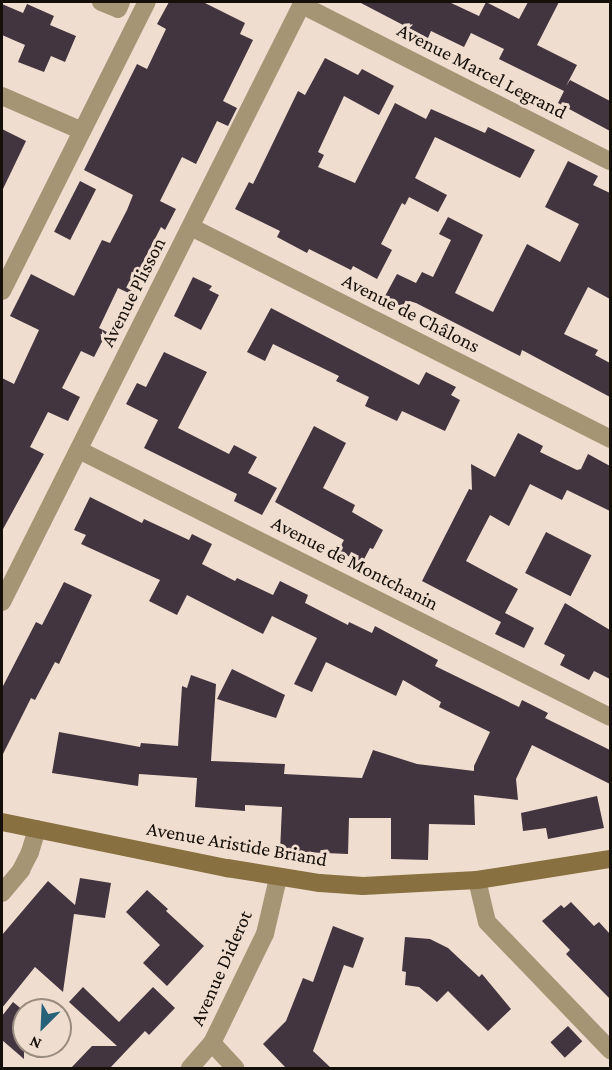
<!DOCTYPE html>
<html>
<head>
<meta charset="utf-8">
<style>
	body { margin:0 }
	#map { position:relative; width:612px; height:1070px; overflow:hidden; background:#efddcf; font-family:"Crimson Pro",serif }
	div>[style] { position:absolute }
	.building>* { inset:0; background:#433540; transform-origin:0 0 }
	.street>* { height:18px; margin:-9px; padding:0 9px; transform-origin:9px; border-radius:9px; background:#a69575 }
	.secondary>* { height:18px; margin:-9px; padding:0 9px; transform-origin:9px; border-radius:9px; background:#897040 }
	span { translate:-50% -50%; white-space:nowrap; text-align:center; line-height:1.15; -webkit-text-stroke:6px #efddcf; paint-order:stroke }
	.street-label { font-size:20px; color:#150f0a }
	.frame { position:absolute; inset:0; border:3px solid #150f0a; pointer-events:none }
	.north { position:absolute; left:12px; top:998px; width:60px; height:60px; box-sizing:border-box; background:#efddcf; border:2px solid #988b80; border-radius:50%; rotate:204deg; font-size:16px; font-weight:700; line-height:24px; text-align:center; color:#150f0a }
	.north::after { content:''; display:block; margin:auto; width:21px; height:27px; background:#26627a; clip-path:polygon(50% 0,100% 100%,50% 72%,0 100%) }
</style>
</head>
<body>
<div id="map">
	<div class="building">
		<div style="clip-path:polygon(169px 2px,203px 2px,245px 23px,240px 34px,253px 40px,223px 101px,237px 108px,228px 126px,217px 121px,196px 164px,182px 157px,160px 201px,176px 209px,165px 230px,161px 227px,140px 268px,145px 271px,133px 295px,118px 288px,99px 328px,107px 332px,94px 357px,81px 351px,62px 388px,80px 397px,68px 421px,48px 412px,30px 447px,44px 454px,2px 531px,2px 378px,14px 384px,39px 330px,10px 316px,31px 274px,74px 296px,102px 240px,110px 243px,127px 210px,133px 195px,84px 170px,137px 64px,147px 69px,166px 29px,157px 24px)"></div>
		<div style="clip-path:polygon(359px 2px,449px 2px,479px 16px,486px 2px,519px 19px,528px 2px,559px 2px,537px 45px,577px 65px,566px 86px,570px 80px,610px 101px,610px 131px,558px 103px,564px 91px,499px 59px,504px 49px,471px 33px,464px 47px,431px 31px,428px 38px)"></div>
		<div style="clip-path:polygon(2px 4px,23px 13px,27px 4px,54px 16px,50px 25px,76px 36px,65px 62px,51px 56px,44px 72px,18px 62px,25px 45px,2px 35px)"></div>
		<div style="clip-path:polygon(325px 58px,358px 75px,362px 69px,394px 86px,379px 115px,344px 96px,318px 152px,324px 155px,318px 167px,355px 183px,395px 103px,426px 119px,431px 109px,485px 133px,488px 127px,535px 150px,520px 178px,435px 137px,415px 178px,447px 195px,438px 212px,409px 197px,405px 205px,402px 203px,381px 244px,392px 250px,377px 279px,353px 266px,351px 270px,309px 249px,307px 253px,277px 237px,280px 231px,235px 209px,249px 182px,253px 184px,298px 91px,305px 95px)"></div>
		<div style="clip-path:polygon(2px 129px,26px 141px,2px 191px)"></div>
		<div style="clip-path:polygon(568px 161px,598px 176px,593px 185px,610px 193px,610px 299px,588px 287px,564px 334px,598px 350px,595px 355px,610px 363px,610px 397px,522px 350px,520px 356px,416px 303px,409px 301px,404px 309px,384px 298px,397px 274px,416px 283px,422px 272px,433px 277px,451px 240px,439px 234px,448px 217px,483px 235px,455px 293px,493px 312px,527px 244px,560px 262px,579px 224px,545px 207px)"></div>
		<div style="left:80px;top:181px;width:18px;height:57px;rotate:27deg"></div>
		<div style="clip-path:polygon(193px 277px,212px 286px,209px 290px,219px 295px,201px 330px,174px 316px)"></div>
		<div style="clip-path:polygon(271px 308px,419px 385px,426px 372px,456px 387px,451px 395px,460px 400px,445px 431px,402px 411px,397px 421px,365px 406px,369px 397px,336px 381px,339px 376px,273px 344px,265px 361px,247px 352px)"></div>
		<div style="clip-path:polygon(164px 352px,207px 372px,178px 428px,229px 454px,234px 445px,257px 457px,248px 473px,277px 488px,262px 515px,234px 501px,237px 494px,144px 448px,158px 420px,126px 404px,137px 383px,146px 387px)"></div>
		<div style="clip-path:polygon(314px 426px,346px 443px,323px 488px,355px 505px,352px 512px,383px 530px,373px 549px,370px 548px,362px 563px,338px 551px,344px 540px,275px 502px)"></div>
		<div style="clip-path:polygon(518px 433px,543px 446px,540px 452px,577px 470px,581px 469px,588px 454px,610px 466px,610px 511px,567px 490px,562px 500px,530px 484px,509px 526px,490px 515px,466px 561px,518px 589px,505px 613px,534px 628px,524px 648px,495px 634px,501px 622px,422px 581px,469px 489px,472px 490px,471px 464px,495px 477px)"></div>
		<div style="clip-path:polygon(90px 497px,142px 523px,144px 519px,189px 540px,192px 534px,212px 544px,202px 564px,235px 581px,237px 578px,273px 595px,280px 581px,308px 595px,305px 603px,348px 625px,349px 622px,372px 633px,375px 626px,438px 660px,435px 666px,519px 707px,522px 700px,548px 713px,545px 718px,610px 750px,610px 784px,532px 745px,516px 779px,518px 800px,474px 795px,475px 825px,429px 824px,428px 860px,391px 859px,391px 818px,349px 818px,348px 854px,280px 851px,282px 807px,245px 805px,245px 811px,195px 807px,197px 778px,139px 774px,138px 786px,52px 773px,59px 732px,140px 747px,141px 743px,178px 746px,182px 686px,187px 688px,191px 675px,216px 684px,211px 761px,285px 764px,284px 774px,362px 778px,373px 750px,417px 764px,474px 771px,474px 766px,490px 732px,439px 707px,441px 702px,403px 680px,396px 696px,326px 662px,312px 692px,294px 684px,317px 638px,272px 616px,263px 634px,187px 595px,177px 615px,149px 601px,160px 580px,81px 544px,86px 535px,74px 530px)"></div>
		<div style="left:546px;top:532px;width:51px;height:46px;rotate:27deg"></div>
		<div style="clip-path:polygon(64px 582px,92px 595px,59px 664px,55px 662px,35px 700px,31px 698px,2px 756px,2px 688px,36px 622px,42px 625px)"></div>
		<div style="clip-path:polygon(565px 603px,610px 630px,610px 679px,594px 671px,589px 680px,560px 665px,565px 655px,544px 644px)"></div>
		<div style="clip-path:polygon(232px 669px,285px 695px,276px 718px,217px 699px)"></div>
		<div style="clip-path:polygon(597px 796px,604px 828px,548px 839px,546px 828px,523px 831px,521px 813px)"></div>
		<div style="clip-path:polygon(80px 878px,111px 883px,105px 918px,74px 914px,63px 992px,35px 967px,2px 1008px,2px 935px,48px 881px,75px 905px)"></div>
		<div style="clip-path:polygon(147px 890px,168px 909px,166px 911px,204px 946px,167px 986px,143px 963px,160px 945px,126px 912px)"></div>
		<div style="clip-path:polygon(571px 902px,594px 926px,599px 922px,610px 934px,610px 999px,566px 954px,570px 950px,542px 921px,561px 905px,564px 908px)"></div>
		<div style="clip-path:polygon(333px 926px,364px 938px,353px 968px,344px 965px,313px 1051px,331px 1068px,286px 1068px,263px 1044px,286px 1021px,303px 978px,313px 982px)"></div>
		<div style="clip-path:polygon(405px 937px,430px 939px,448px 948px,479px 977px,482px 974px,511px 1009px,488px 1031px,448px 991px,437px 1002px,419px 987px,405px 985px,406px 972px,402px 971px)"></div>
		<div style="clip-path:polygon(83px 987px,119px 1022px,153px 987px,175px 1008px,149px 1035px,145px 1031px,110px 1068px,71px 1068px,92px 1046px,117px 1046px,69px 1002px)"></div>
		<div style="clip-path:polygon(13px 1002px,24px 1011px,24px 1059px,2px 1040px,2px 1016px)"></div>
		<div style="left:568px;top:1026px;width:21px;height:24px;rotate:47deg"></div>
	</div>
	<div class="street">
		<div style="left:101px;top:2px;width:18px;rotate:22deg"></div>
		<div style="left:118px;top:9px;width:8px;rotate:-67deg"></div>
		<div style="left:302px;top:5px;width:345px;rotate:26.9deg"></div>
		<div style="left:2px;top:96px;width:87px;rotate:23.6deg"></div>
		<div style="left:191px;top:227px;width:470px;rotate:26.8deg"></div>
		<div style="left:2px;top:291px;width:323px;rotate:-63.4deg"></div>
		<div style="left:79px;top:450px;width:594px;rotate:26.69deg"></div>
		<div style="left:2px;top:602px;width:671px;rotate:-63.36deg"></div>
		<div style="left:477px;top:880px;width:43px;rotate:76.6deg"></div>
		<div style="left:487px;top:922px;width:178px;rotate:46.1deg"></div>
		<div style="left:2px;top:893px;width:30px;rotate:-50deg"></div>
		<div style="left:21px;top:870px;width:20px;rotate:-63deg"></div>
		<div style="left:30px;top:852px;width:24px;rotate:-73deg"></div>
		<div style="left:212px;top:1043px;width:34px;rotate:47deg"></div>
		<div style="left:190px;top:1068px;width:33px;rotate:-49deg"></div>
		<div style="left:212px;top:1043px;width:121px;rotate:-64.1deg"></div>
		<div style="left:265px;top:934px;width:57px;rotate:-76.9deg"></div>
	</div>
	<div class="secondary">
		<div style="left:2px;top:822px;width:230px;rotate:11.6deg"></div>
		<div style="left:227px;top:868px;width:94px;rotate:9.2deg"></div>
		<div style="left:320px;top:883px;width:43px;rotate:4deg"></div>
		<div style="left:363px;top:886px;width:114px;rotate:-3deg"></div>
		<div style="left:477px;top:880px;width:135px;rotate:-9deg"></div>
	</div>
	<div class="street-label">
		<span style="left:482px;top:71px;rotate:27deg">Avenue Marcel Legrand</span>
		<span style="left:133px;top:292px;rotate:-63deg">Avenue Plisson</span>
		<span style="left:411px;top:313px;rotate:27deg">Avenue de Châlons</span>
		<span style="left:355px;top:563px;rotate:27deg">Avenue de Montchanin</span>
		<span style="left:237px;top:844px;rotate:10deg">Avenue Aristide Briand</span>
		<span style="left:221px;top:968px;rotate:-66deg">Avenue Diderot</span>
	</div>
	<div class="frame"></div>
	<div class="north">N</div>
</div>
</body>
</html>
